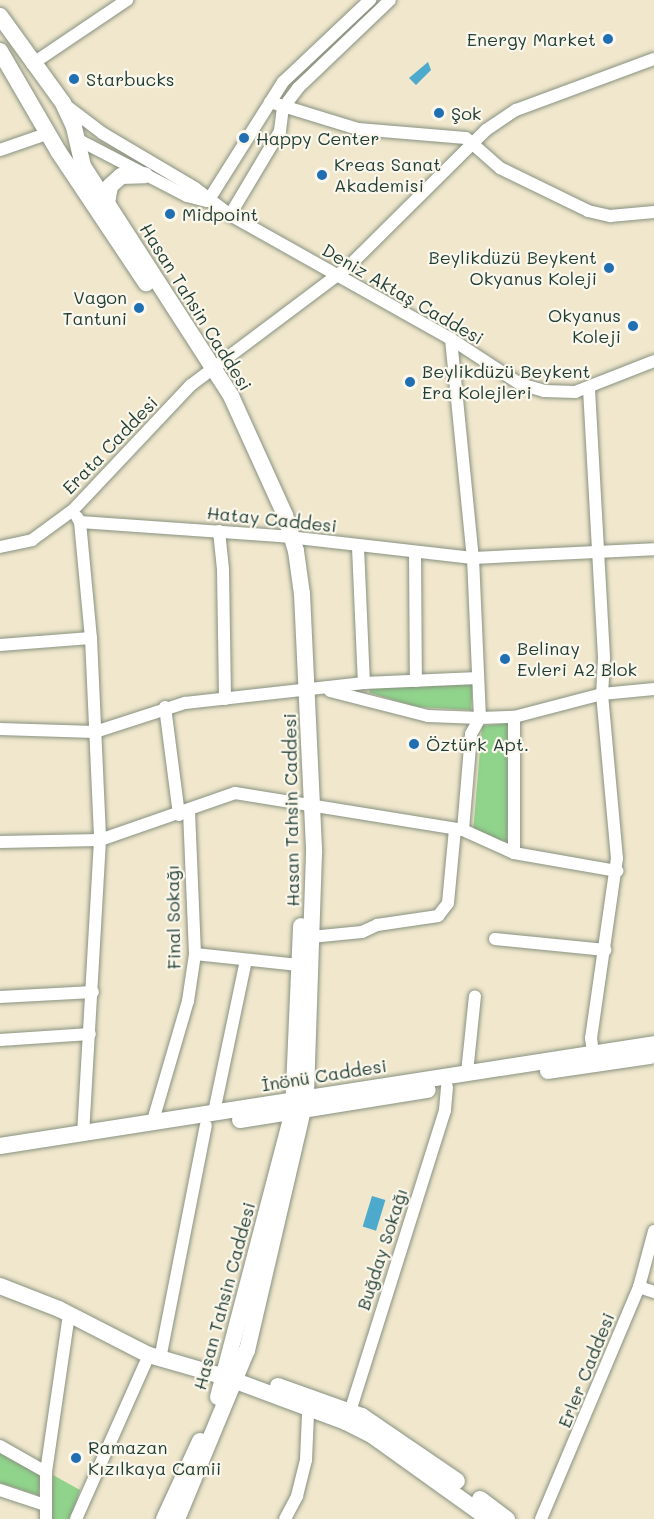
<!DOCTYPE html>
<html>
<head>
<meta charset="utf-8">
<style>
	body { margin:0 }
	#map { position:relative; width:654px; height:1519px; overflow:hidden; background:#f0e7cc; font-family:Mali,sans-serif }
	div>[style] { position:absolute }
	.green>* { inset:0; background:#90d38b }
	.water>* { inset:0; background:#4eaacc; transform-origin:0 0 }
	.roads { filter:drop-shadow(0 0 2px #889280) drop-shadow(0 0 2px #889280) }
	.minor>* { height:12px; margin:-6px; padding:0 6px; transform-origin:6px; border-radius:6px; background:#fff }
	.major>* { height:16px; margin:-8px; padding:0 8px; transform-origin:8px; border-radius:8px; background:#fff }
	.dots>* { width:16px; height:16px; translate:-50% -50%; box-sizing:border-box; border:3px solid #fbf7ec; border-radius:50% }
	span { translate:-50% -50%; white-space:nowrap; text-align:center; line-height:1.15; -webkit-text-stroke:4.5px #fbf7ec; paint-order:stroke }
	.poi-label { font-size:18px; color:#1f3d34 }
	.right { translate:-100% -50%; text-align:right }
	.left { translate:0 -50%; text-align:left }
	.street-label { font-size:18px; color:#1f3d34 }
</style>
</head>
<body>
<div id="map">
	<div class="green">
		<div style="clip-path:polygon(473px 683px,471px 710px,418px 707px,370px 693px,369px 688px)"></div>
		<div style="clip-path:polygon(511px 723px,507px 842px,473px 833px,482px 726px)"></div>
		<div style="clip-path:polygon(0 1451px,42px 1475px,38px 1495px,0 1483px)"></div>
		<div style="clip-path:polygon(53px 1475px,80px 1490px,71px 1519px,50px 1519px)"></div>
	</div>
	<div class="water">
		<div style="clip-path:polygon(428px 62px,431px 70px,416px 85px,409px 78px)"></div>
		<div style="left:372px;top:1196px;width:14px;height:32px;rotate:17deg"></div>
	</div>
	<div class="roads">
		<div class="minor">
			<div style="left:32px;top:64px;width:115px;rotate:-34deg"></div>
			<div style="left:270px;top:102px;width:92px;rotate:17.1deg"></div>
			<div style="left:358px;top:129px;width:108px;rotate:4.8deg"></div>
			<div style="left:466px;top:138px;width:45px;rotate:41.4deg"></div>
			<div style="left:500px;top:168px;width:98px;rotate:26deg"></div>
			<div style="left:588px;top:211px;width:23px;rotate:13deg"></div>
			<div style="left:610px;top:216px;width:44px;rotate:-5.2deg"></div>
			<div style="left:64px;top:104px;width:48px;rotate:37.3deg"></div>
			<div style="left:102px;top:133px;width:108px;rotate:30.6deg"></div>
			<div style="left:195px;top:188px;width:44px;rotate:37.6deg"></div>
			<div style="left:230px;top:215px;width:253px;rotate:29.3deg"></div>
			<div style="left:451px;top:339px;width:82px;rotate:33.1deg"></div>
			<div style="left:520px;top:384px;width:25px;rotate:16deg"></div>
			<div style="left:544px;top:391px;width:31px;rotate:2deg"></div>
			<div style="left:575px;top:392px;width:85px;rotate:-21.4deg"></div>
			<div style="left:75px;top:138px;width:126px;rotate:27.4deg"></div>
			<div style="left:187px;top:196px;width:21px;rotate:14deg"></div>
			<div style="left:0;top:150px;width:52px;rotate:-19.1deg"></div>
			<div style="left:208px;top:201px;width:141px;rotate:-57.8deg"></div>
			<div style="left:283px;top:82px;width:120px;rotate:-43.3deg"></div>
			<div style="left:230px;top:215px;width:98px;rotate:-59.2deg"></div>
			<div style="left:280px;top:131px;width:23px;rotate:-83deg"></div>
			<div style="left:283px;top:108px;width:25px;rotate:-53deg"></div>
			<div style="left:298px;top:88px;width:127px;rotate:-43.7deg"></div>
			<div style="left:451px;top:339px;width:220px;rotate:84.3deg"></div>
			<div style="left:473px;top:558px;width:160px;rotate:87.5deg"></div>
			<div style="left:589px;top:389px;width:269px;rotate:86.8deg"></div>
			<div style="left:604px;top:658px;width:36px;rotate:93deg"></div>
			<div style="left:602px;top:694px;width:165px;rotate:84.8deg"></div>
			<div style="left:617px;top:858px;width:182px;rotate:98.2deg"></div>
			<div style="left:591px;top:1038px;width:14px;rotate:82deg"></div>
			<div style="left:77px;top:517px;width:6px;rotate:59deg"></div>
			<div style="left:80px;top:522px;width:200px;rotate:4deg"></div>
			<div style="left:280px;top:536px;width:194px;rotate:6.5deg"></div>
			<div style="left:473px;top:558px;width:181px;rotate:-2.8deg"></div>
			<div style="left:80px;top:522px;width:117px;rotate:84.6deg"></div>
			<div style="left:91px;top:638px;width:202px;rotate:87.4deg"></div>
			<div style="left:100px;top:840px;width:293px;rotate:93.3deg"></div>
			<div style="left:219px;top:531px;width:39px;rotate:84deg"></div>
			<div style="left:223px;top:570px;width:129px;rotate:89.1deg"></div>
			<div style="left:0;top:547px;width:33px;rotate:-12deg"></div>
			<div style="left:32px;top:540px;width:51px;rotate:-36.2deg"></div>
			<div style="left:73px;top:510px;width:172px;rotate:-46.7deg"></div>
			<div style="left:191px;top:385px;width:195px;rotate:-36.9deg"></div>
			<div style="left:347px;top:268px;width:196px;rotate:-44.8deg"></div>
			<div style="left:486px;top:130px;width:36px;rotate:-34deg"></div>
			<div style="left:516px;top:110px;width:147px;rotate:-20.3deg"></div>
			<div style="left:358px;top:547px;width:136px;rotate:87.5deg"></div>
			<div style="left:415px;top:553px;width:128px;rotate:89.6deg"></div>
			<div style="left:0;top:645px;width:91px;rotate:-4.4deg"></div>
			<div style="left:330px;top:691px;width:101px;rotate:14.3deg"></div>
			<div style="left:428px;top:716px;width:52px;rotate:2.2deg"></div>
			<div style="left:480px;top:718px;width:34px;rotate:-2deg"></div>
			<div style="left:514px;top:717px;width:91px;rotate:-14.6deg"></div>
			<div style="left:602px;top:694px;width:52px;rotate:-5.5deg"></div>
			<div style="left:165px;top:707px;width:109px;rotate:82.6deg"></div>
			<div style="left:0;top:729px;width:95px;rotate:1.8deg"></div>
			<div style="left:95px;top:732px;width:95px;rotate:-17.9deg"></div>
			<div style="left:185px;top:703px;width:180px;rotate:-6.4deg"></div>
			<div style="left:364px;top:683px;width:114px;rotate:-2.5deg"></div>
			<div style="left:463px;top:830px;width:96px;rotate:-85.2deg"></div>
			<div style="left:471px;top:734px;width:18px;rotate:-61deg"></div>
			<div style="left:0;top:842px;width:100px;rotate:-1.1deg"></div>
			<div style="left:100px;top:840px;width:143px;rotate:-19.2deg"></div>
			<div style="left:235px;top:793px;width:231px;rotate:9.2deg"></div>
			<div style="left:463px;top:830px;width:56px;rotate:24.3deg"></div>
			<div style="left:514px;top:853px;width:105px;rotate:9.9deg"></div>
			<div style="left:514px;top:853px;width:136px;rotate:-90deg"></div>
			<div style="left:311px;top:937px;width:51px;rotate:-5.6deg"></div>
			<div style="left:362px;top:932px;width:17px;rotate:-25deg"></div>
			<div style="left:377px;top:925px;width:62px;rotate:-8.4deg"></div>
			<div style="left:438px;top:916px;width:16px;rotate:-52deg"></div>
			<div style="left:448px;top:903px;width:74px;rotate:-84.6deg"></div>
			<div style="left:495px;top:939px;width:111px;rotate:5.7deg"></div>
			<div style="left:195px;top:954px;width:104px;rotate:6.1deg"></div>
			<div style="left:0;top:997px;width:93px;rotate:-3.1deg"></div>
			<div style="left:0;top:1040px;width:90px;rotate:-3.8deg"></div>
			<div style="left:467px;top:1073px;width:77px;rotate:-84.1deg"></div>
			<div style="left:214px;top:1112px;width:155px;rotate:-78.1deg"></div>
			<div style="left:152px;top:1124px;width:128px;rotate:-73.7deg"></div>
			<div style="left:188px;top:1001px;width:48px;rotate:-81.5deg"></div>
			<div style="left:195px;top:954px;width:143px;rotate:-92.4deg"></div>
			<div style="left:639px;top:1287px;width:16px;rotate:18deg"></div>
			<div style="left:160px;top:1359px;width:238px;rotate:-78.9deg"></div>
			<div style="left:348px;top:1418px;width:323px;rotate:-72.5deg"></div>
			<div style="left:445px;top:1110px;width:23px;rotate:-85deg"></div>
			<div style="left:0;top:1446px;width:53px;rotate:29.5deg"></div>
			<div style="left:0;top:1490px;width:47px;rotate:18.4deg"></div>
			<div style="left:46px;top:1519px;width:47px;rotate:-90deg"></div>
			<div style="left:46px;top:1472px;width:159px;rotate:-81.7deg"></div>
			<div style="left:76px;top:1519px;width:180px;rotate:-66deg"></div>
			<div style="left:285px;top:1519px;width:26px;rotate:-62deg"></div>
			<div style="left:297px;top:1496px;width:37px;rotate:-76deg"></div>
			<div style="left:306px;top:1460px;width:45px;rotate:-87.5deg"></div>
			<div style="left:541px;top:1519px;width:252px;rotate:-67.1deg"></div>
			<div style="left:639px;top:1287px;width:58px;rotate:-75deg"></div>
		</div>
		<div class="major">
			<div style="left:0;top:16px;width:107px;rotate:54.1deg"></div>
			<div style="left:63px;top:103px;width:26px;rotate:65deg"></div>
			<div style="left:74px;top:127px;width:40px;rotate:77deg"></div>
			<div style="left:83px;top:166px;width:274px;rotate:57.2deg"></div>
			<div style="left:231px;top:396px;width:131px;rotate:65.6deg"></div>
			<div style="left:285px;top:515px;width:38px;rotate:73deg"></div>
			<div style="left:296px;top:551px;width:43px;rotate:82.1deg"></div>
			<div style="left:302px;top:594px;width:259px;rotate:87.3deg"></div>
			<div style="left:314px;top:853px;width:244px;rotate:91.9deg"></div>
			<div style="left:306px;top:1097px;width:260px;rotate:103.1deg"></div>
			<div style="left:247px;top:1350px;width:183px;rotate:112.5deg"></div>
			<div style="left:0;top:51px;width:116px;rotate:59.9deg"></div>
			<div style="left:58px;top:151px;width:159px;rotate:56.3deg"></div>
			<div style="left:107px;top:203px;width:17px;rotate:-80deg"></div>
			<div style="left:110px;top:186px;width:15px;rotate:-42deg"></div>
			<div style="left:121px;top:176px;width:24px;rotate:-2deg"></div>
			<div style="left:548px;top:1071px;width:103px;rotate:-8.4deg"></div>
			<div style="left:240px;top:1120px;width:190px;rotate:-9.1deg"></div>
			<div style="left:0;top:1146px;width:662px;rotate:-8.86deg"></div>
			<div style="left:0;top:1286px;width:63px;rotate:21.3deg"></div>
			<div style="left:59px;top:1309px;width:101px;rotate:27.1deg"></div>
			<div style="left:149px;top:1355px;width:79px;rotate:16.1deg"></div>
			<div style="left:225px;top:1377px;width:129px;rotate:20.4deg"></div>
			<div style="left:346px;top:1422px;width:30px;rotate:27deg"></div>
			<div style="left:373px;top:1436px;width:143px;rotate:35.6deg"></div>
			<div style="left:278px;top:1386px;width:89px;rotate:19.7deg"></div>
			<div style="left:362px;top:1416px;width:115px;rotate:34.4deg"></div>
			<div style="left:218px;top:1397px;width:296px;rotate:-75.3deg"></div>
			<div style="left:293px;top:1111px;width:185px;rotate:-87.5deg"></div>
			<div style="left:480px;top:1499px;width:34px;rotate:37deg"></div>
			<div style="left:164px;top:1519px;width:86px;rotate:-65.2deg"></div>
		</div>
	</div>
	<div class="dots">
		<div style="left:608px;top:39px;background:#1f6fb2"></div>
		<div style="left:74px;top:79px;background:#1f6fb2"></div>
		<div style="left:439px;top:113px;background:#1f6fb2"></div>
		<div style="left:244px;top:138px;background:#1f6fb2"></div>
		<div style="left:322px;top:175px;background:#1f6fb2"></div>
		<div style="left:170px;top:214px;background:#1f6fb2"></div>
		<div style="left:609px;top:268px;background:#1f6fb2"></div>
		<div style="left:139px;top:308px;background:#1f6fb2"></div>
		<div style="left:633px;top:326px;background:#1f6fb2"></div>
		<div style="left:410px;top:382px;background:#1f6fb2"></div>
		<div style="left:505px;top:659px;background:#1f6fb2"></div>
		<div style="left:414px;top:744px;background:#1f6fb2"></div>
		<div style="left:76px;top:1458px;background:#1f6fb2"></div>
	</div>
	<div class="poi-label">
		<span class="right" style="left:596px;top:39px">Energy Market</span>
		<span class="left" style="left:86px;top:79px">Starbucks</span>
		<span class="left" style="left:451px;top:113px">Şok</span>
		<span class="left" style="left:256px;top:138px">Happy Center</span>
		<span class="left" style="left:334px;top:175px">Kreas Sanat<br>Akademisi</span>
		<span class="left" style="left:182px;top:214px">Midpoint</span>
		<span class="right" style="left:597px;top:268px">Beylikdüzü Beykent<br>Okyanus Koleji</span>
		<span class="right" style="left:127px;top:308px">Vagon<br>Tantuni</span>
		<span class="right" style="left:621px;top:326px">Okyanus<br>Koleji</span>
		<span class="left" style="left:422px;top:382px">Beylikdüzü Beykent<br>Era Kolejleri</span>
		<span class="left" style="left:517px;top:659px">Belinay<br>Evleri A2 Blok</span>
		<span class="left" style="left:426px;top:744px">Öztürk Apt.</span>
		<span class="left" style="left:88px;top:1458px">Ramazan<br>Kızılkaya Camii</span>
	</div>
	<div class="street-label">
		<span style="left:403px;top:294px;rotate:30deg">Deniz Aktaş Caddesi</span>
		<span style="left:196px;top:307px;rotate:58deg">Hasan Tahsin Caddesi</span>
		<span style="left:110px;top:445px;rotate:-46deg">Erata Caddesi</span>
		<span style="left:272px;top:519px;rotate:6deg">Hatay Caddesi</span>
		<span style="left:291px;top:810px;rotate:-91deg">Hasan Tahsin Caddesi</span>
		<span style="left:173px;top:917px;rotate:-91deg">Final Sokağı</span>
		<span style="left:324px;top:1075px;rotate:-9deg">İnönü Caddesi</span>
		<span style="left:382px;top:1249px;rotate:-72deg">Buğday Sokağı</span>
		<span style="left:224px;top:1296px;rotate:-75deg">Hasan Tahsin Caddesi</span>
		<span style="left:586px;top:1370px;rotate:-68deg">Erler Caddesi</span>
	</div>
</div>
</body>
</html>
